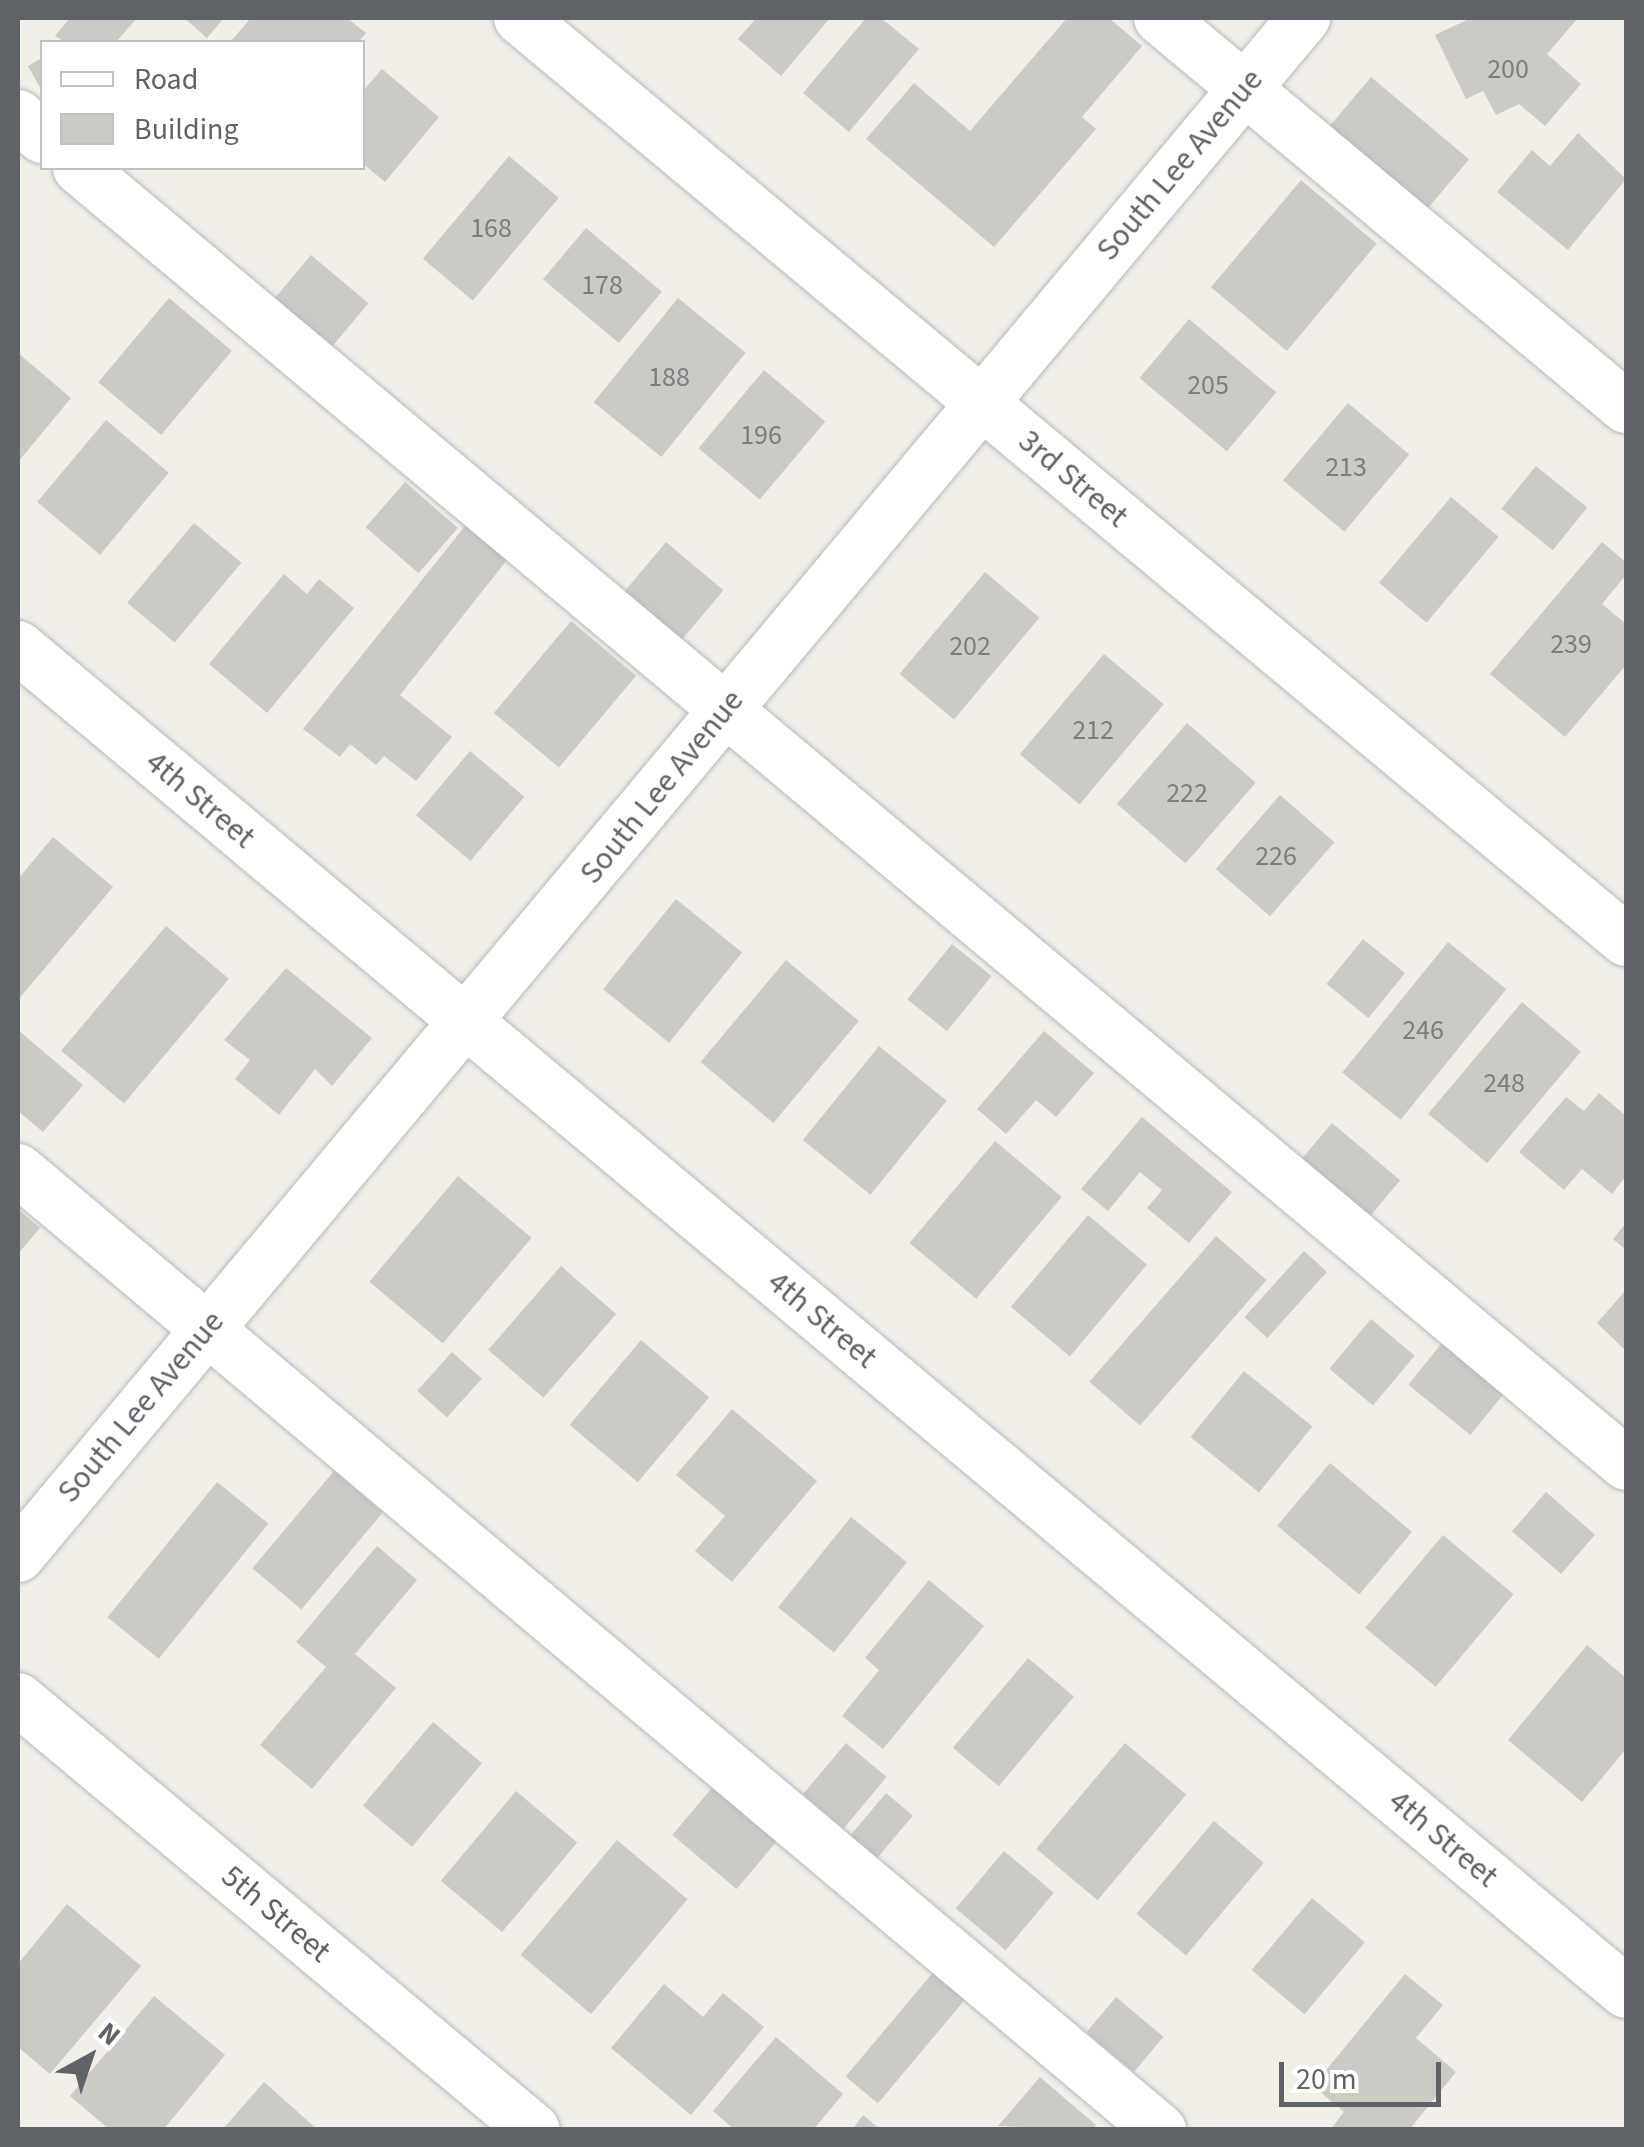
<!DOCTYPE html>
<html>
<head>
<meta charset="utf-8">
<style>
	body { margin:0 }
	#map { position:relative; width:1644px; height:2147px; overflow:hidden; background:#f1efe8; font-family:"Source Sans 3",sans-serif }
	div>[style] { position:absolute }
	.building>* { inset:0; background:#cccac5; transform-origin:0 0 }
	.roads { filter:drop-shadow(0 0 2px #b5b8bc) drop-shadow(0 0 2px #b5b8bc) }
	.minor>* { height:52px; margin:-26px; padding:0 26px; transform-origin:26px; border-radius:26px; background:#fff }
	span { translate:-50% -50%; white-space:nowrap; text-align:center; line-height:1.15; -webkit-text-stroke:8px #fff; paint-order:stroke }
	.number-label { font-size:28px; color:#7a7d7f }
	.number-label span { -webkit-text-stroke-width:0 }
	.street-label { font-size:32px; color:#5f6368 }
	.frame { position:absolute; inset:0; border:20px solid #5f6368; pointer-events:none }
	.legend { position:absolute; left:40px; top:40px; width:325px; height:130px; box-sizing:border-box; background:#fff; border:2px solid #bfc1c3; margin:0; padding:12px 18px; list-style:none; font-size:30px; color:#5f6368 }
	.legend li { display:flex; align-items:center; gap:20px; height:50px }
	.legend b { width:50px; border:2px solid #bfc1c3 }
	.north { position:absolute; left:40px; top:2007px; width:100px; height:100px; -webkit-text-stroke:8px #fff; paint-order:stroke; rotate:40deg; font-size:28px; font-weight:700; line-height:40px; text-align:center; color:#5f6368 }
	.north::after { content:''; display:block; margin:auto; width:35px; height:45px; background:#5f6368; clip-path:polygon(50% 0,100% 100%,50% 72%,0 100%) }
	.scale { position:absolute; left:1279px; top:2062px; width:162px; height:45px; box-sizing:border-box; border:5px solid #5f6368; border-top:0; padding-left:12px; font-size:30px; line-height:35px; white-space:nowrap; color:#5f6368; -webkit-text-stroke:8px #fff; paint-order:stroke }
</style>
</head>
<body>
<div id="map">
	<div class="building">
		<div style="clip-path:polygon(70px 18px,137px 18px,116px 42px,65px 42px,55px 36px)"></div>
		<div style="clip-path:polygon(184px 18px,224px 18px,207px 38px)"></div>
		<div style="clip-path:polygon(251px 18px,347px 18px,366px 33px,358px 42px,230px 42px)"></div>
		<div style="clip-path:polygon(756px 18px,830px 18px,781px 76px,738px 39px)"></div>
		<div style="clip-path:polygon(866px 18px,881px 18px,919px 49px,849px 132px,803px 93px)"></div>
		<div style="clip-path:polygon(1067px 18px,1109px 18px,1142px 46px,1082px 117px,1096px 129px,994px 247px,866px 139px,914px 83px,970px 131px)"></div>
		<div style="clip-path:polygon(1471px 18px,1578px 18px,1547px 54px,1581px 84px,1545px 126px,1519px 104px,1496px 115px,1483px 91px,1466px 99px,1435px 35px)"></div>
		<div style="clip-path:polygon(42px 58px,42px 91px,28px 66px)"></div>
		<div style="clip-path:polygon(382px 69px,439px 117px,385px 182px,362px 163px,362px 92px)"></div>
		<div style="left:1371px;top:77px;width:128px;height:67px;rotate:40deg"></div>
		<div style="clip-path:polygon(1578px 133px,1626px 179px,1568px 250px,1497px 192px,1532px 150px,1550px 166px)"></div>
		<div style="left:509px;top:156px;width:65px;height:134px;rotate:40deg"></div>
		<div style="left:1301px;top:180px;width:99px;height:140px;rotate:40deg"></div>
		<div style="left:586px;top:228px;width:99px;height:67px;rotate:40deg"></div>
		<div style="left:311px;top:255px;width:75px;height:59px;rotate:40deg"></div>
		<div style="left:169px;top:298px;width:82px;height:110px;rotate:40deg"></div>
		<div style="left:678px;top:298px;width:87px;height:134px;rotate:39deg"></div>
		<div style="left:1189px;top:319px;width:114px;height:77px;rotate:40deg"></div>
		<div style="clip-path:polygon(18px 353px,71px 398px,18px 462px)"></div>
		<div style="left:764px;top:370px;width:80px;height:102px;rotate:40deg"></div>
		<div style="left:1348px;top:403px;width:80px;height:101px;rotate:40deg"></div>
		<div style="left:106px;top:420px;width:82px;height:107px;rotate:40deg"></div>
		<div style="left:1536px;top:466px;width:66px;height:55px;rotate:39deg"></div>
		<div style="left:405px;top:482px;width:70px;height:60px;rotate:41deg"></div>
		<div style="left:1451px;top:497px;width:62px;height:112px;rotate:40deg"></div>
		<div style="clip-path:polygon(469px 521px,511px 555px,400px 695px,452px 737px,416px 781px,384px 756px,376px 765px,350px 744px,340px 757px,303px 729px)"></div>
		<div style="left:194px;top:523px;width:62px;height:104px;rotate:40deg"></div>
		<div style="left:666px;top:542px;width:75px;height:65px;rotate:40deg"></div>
		<div style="clip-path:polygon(1602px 542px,1626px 562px,1626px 575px,1602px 604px,1626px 624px,1626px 665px,1565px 737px,1490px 674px)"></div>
		<div style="left:985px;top:572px;width:71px;height:133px;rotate:40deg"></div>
		<div style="clip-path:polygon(284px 574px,307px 594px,319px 579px,354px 608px,267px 713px,209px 664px)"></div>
		<div style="left:571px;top:621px;width:85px;height:120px;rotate:40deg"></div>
		<div style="left:1104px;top:654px;width:78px;height:131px;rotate:40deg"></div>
		<div style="left:1187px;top:723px;width:91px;height:107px;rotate:41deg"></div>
		<div style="left:470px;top:751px;width:71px;height:84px;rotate:40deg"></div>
		<div style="left:1280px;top:795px;width:72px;height:98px;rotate:41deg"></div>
		<div style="clip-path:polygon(53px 837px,113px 887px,18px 1000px,18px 879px)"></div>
		<div style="left:676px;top:899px;width:85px;height:116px;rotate:39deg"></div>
		<div style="left:166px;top:926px;width:82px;height:163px;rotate:40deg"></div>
		<div style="left:1363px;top:939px;width:54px;height:58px;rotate:39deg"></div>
		<div style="left:1448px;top:942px;width:75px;height:168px;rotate:39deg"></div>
		<div style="left:952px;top:944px;width:51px;height:71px;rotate:39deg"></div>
		<div style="left:786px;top:960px;width:95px;height:133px;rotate:40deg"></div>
		<div style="clip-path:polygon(286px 968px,372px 1038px,332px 1086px,315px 1069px,279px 1115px,235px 1079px,250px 1060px,224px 1040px)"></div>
		<div style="left:1522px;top:1002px;width:77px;height:146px;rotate:40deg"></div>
		<div style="clip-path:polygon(18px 1030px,83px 1085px,43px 1132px,18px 1111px)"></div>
		<div style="clip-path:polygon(1044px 1031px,1094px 1073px,1056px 1117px,1036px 1100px,1006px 1134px,977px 1109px)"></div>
		<div style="left:879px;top:1046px;width:87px;height:121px;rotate:39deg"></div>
		<div style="clip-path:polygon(1599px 1093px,1626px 1116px,1626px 1176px,1612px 1194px,1582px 1169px,1564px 1190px,1519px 1152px,1566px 1097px,1584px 1111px)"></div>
		<div style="clip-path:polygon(1142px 1117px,1232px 1192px,1189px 1243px,1147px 1208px,1162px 1190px,1140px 1172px,1108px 1211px,1081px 1189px)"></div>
		<div style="left:1332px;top:1123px;width:89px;height:46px;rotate:40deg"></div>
		<div style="left:995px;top:1141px;width:87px;height:133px;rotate:40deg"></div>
		<div style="left:458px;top:1176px;width:96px;height:138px;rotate:40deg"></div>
		<div style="clip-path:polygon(18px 1209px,40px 1228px,18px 1254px)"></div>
		<div style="left:1088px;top:1215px;width:77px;height:120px;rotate:40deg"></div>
		<div style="clip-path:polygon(1626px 1223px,1626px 1250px,1613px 1239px)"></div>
		<div style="left:1216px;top:1236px;width:67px;height:193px;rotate:41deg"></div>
		<div style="left:1304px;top:1251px;width:31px;height:89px;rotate:42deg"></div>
		<div style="left:561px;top:1266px;width:73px;height:111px;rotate:41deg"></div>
		<div style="clip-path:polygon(1626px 1290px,1626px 1351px,1597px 1323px)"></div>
		<div style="left:1371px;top:1319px;width:57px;height:65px;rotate:40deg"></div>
		<div style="left:1446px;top:1338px;width:80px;height:60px;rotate:39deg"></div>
		<div style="left:641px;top:1340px;width:89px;height:111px;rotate:40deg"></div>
		<div style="left:452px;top:1352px;width:40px;height:52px;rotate:42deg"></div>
		<div style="left:1244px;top:1371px;width:88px;height:85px;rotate:39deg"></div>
		<div style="clip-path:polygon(732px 1409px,817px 1481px,732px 1582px,695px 1551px,725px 1516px,676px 1475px)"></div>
		<div style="left:1330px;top:1463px;width:107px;height:82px;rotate:40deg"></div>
		<div style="left:334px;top:1471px;width:64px;height:127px;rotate:40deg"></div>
		<div style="left:217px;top:1482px;width:66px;height:174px;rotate:39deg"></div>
		<div style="left:1546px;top:1492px;width:65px;height:52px;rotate:41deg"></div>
		<div style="left:851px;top:1517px;width:72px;height:116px;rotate:39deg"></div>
		<div style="left:1443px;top:1535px;width:92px;height:121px;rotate:40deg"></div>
		<div style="clip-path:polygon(377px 1546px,417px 1580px,355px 1654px,396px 1688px,312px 1789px,260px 1745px,326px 1667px,296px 1642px)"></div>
		<div style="clip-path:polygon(929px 1580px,984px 1626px,883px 1749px,842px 1716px,879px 1670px,865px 1658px)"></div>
		<div style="clip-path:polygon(1587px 1645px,1626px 1678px,1626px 1749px,1582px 1802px,1508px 1740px)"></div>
		<div style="left:1028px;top:1658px;width:60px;height:117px;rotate:40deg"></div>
		<div style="left:433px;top:1722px;width:64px;height:109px;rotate:40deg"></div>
		<div style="left:846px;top:1743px;width:53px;height:67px;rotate:40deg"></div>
		<div style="left:1125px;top:1743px;width:80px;height:138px;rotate:40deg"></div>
		<div style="left:716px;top:1783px;width:84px;height:68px;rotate:40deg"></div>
		<div style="left:516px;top:1791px;width:80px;height:117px;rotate:40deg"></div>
		<div style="left:886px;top:1793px;width:35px;height:57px;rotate:40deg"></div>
		<div style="left:1214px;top:1821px;width:65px;height:121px;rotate:40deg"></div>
		<div style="left:617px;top:1840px;width:92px;height:150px;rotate:40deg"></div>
		<div style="left:1004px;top:1851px;width:65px;height:75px;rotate:40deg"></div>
		<div style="left:1312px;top:1898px;width:69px;height:94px;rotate:40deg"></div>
		<div style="clip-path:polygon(67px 1904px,141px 1966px,50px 2074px,18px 2047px,18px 1964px)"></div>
		<div style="left:935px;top:1970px;width:42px;height:139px;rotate:40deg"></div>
		<div style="clip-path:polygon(1405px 1974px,1443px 2005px,1416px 2038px,1456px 2072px,1409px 2130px,1330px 2130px,1344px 2112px,1313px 2086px)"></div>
		<div style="clip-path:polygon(664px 1984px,703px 2017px,723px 1993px,764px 2027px,691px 2115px,611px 2048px)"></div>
		<div style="clip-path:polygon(154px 1996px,225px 2055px,163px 2130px,110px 2130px,70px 2096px)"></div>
		<div style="left:1116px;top:1997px;width:62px;height:46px;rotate:40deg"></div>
		<div style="clip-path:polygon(776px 2037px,843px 2094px,813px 2130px,735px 2130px,713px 2111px)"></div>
		<div style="clip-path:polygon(1040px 2077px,1096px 2125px,1092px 2130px,998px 2126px)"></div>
		<div style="clip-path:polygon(264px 2082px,318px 2130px,222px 2130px)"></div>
		<div style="clip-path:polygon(863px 2115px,881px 2130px,852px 2130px)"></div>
	</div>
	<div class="roads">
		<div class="minor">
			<div style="left:520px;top:18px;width:1440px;rotate:39.82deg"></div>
			<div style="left:1160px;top:18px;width:607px;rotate:39.85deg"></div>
			<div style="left:18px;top:116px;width:32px;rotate:41deg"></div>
			<div style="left:79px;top:168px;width:2018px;rotate:39.95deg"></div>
			<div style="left:18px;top:647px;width:2096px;rotate:39.91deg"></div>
			<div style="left:18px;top:1170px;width:1492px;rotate:40.05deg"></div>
			<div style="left:18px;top:1556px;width:2005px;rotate:-50.1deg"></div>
			<div style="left:18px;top:1699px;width:672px;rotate:39.87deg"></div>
		</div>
	</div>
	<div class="number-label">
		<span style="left:1508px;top:69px">200</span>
		<span style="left:491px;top:228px">168</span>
		<span style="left:602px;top:285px">178</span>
		<span style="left:669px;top:377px">188</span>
		<span style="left:1208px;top:385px">205</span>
		<span style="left:761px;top:435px">196</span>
		<span style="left:1346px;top:467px">213</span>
		<span style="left:1571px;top:644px">239</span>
		<span style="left:970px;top:646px">202</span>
		<span style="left:1093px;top:730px">212</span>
		<span style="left:1187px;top:793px">222</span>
		<span style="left:1276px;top:856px">226</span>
		<span style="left:1423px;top:1030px">246</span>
		<span style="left:1504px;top:1083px">248</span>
	</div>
	<div class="street-label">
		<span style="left:1180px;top:165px;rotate:-50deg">South Lee Avenue</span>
		<span style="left:1073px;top:479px;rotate:40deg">3rd Street</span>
		<span style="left:662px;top:787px;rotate:-51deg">South Lee Avenue</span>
		<span style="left:200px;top:800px;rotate:40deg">4th Street</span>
		<span style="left:822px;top:1320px;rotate:40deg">4th Street</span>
		<span style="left:141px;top:1407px;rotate:-50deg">South Lee Avenue</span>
		<span style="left:1443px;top:1839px;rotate:40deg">4th Street</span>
		<span style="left:276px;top:1914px;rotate:40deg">5th Street</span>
	</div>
	<div class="frame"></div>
	<ul class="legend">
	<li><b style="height:12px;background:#fff"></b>Road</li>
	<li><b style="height:28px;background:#cccac5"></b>Building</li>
	</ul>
	<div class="north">N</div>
	<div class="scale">20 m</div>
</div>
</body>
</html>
